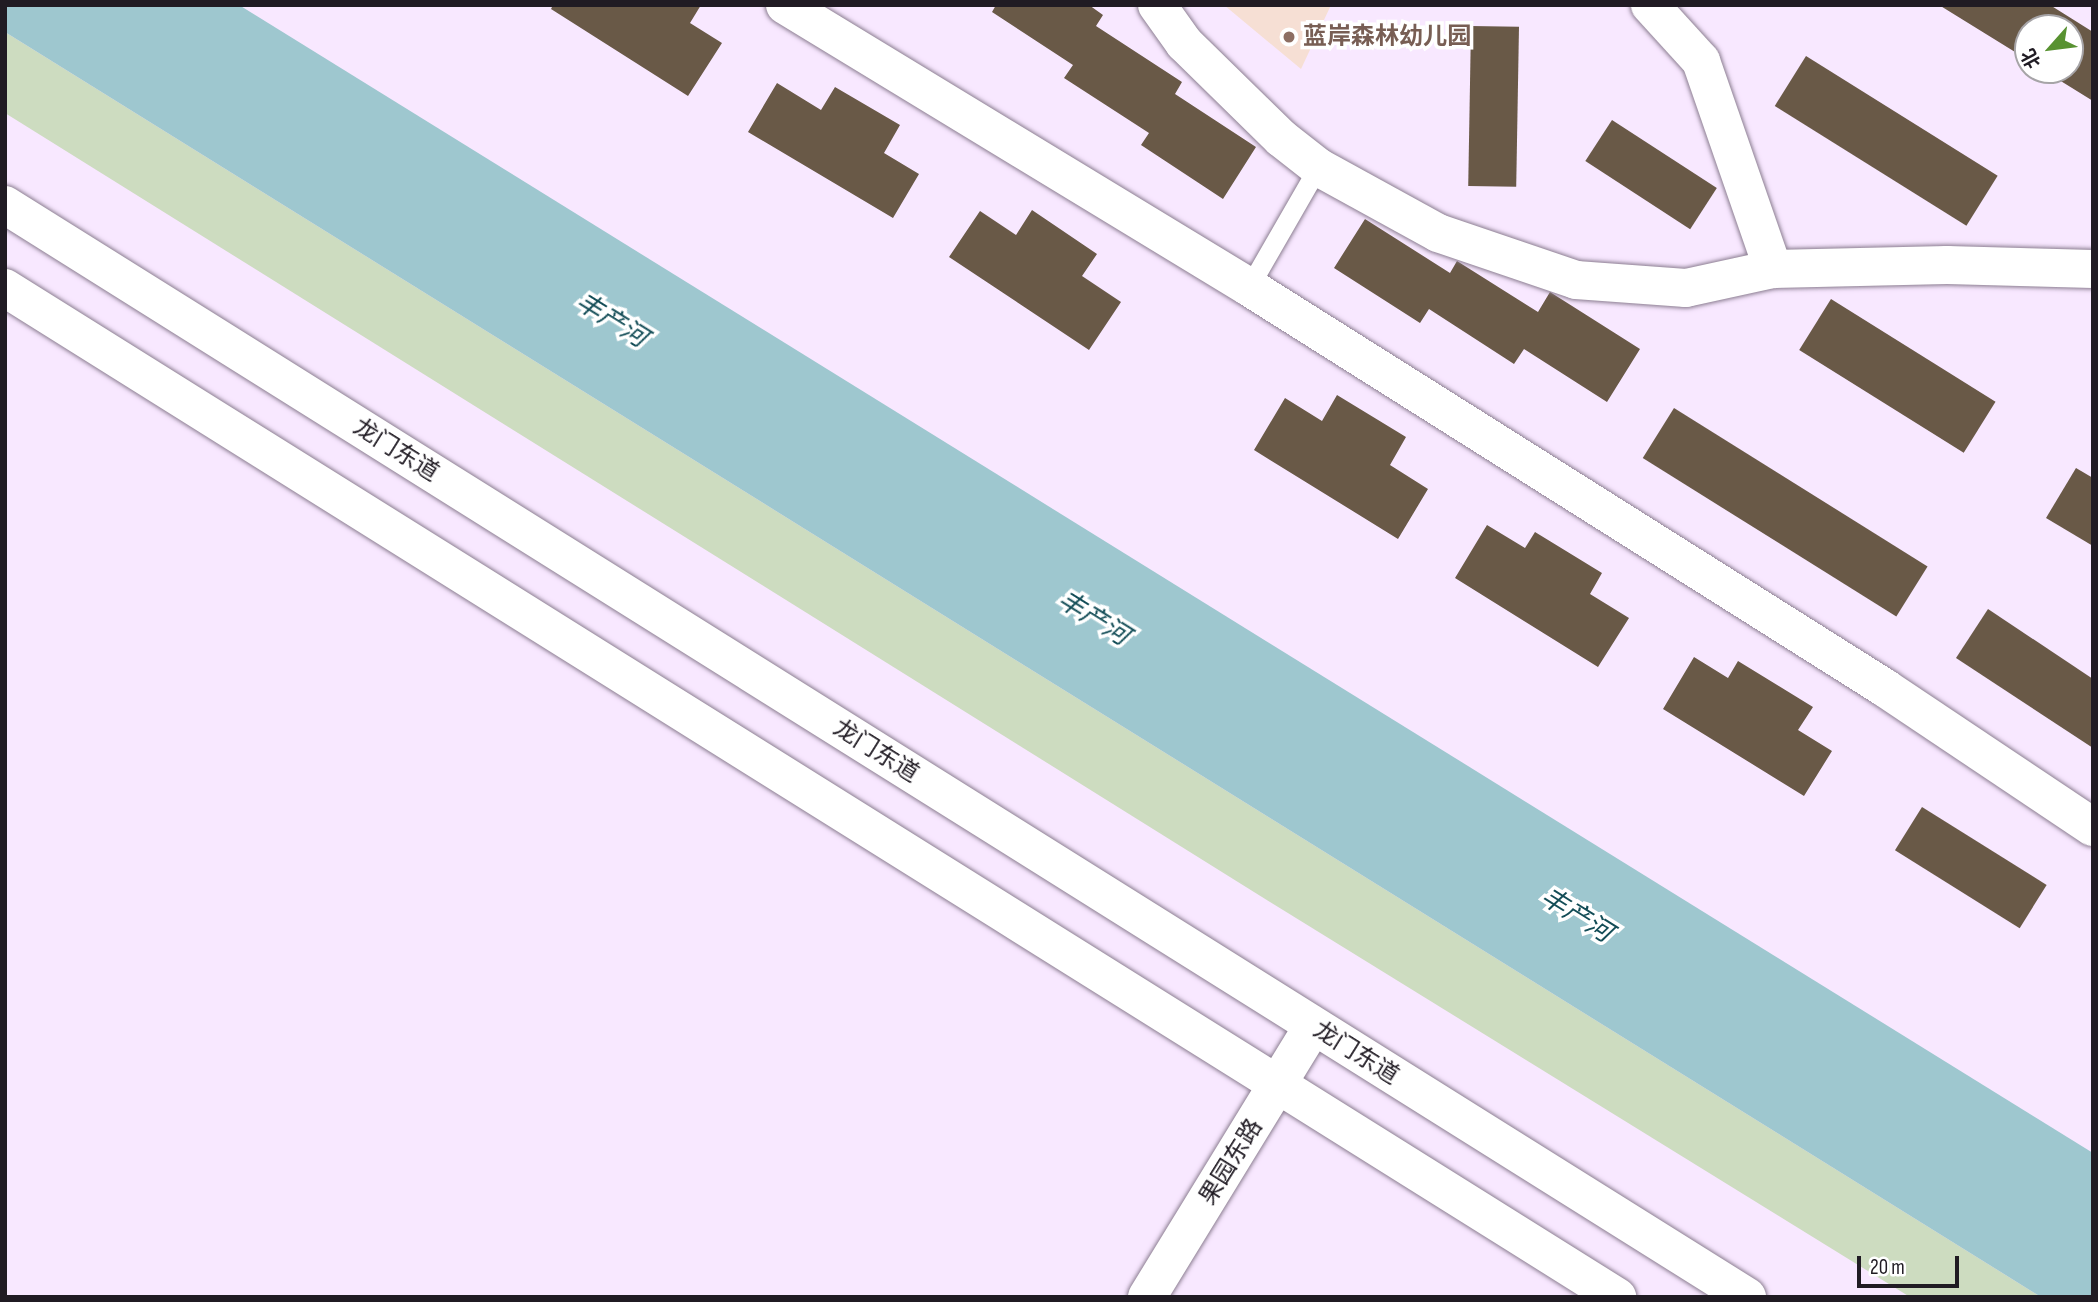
<!DOCTYPE html>
<html>
<head>
<meta charset="utf-8">
<style>
	body { margin:0 }
	#map { position:relative; width:2098px; height:1302px; overflow:hidden; background:#f8e8ff; font-family:"Sofia Sans Condensed","Noto Sans SC",sans-serif }
	div>[style] { position:absolute }
	.education>* { inset:0; background:#f6dfd4 }
	.green>* { inset:0; background:#cddcc0 }
	.water>* { inset:0; background:#9ec7cf }
	.building>* { inset:0; background:#695947; transform-origin:0 0 }
	.roads { filter:drop-shadow(0 0 2px #8c7e92) drop-shadow(0 0 2px #8c7e92) }
	.lane>* { height:19px; margin:-9.5px; padding:0 9.5px; transform-origin:9.5px; border-radius:9.5px; background:#fff }
	.street>* { height:38px; margin:-19px; padding:0 19px; transform-origin:19px; border-radius:19px; background:#fff }
	.secondary>* { height:38px; margin:-19px; padding:0 19px; transform-origin:19px; border-radius:19px; background:#fff }
	.dots>* { width:19px; height:19px; translate:-50% -50%; box-sizing:border-box; border:4px solid #fff; border-radius:50% }
	span { translate:-50% -50%; white-space:nowrap; text-align:center; line-height:1.15; -webkit-text-stroke:7px #fff; paint-order:stroke }
	.education-label { font-size:24px; color:#785e54; font-weight:700 }
	.left { translate:0 -50%; text-align:left }
	.street-label { font-size:24px; color:#201b23 }
	.water-label { font-size:26px; color:#134d57; font-style:italic }
	.frame { position:absolute; inset:0; border:7px solid #201b23; pointer-events:none }
	.north { position:absolute; left:2014px; top:14px; width:70px; height:70px; box-sizing:border-box; background:#fff; border:2px solid #a6a4a7; border-radius:50%; rotate:242deg; font-size:19px; font-weight:700; line-height:28px; text-align:center; color:#201b23 }
	.north::after { content:''; display:block; margin:auto; width:24px; height:32px; background:#589231; clip-path:polygon(50% 0,100% 100%,50% 72%,0 100%) }
	.scale { position:absolute; left:1857px; top:1256px; width:102px; height:32px; box-sizing:border-box; border:4px solid #201b23; border-top:0; padding-left:9px; font-size:21px; line-height:24px; white-space:nowrap; color:#201b23; -webkit-text-stroke:5px #fff; paint-order:stroke }
</style>
</head>
<body>
<div id="map">
	<div class="education">
		<div style="clip-path:polygon(1224px 5px,1331px 5px,1301px 69px)"></div>
	</div>
	<div class="green">
		<div style="clip-path:polygon(5px 32px,2041px 1297px,1910px 1297px,1283px 910px,5px 113px)"></div>
	</div>
	<div class="water">
		<div style="clip-path:polygon(5px 5px,239px 5px,2093px 1153px,2093px 1297px,2041px 1297px,5px 32px)"></div>
	</div>
	<div class="building">
		<div style="clip-path:polygon(553px 5px,701px 5px,690px 23px,722px 43px,688px 96px,551px 9px)"></div>
		<div style="clip-path:polygon(996px 5px,1089px 5px,1103px 15px,1096px 26px,1182px 82px,1175px 94px,1256px 147px,1223px 199px,1141px 145px,1149px 133px,1064px 78px,1073px 65px,992px 12px)"></div>
		<div style="clip-path:polygon(1939px 5px,2050px 5px,2093px 32px,2093px 101px,2043px 70px,2070px 70px,2070px 28px,2028px 28px,2028px 60px)"></div>
		<div style="left:1471px;top:26px;width:48px;height:160px;rotate:1deg"></div>
		<div style="left:1806px;top:56px;width:226px;height:59px;rotate:32deg"></div>
		<div style="clip-path:polygon(777px 83px,821px 110px,835px 87px,900px 125px,884px 153px,919px 174px,893px 218px,748px 132px)"></div>
		<div style="left:1612px;top:120px;width:125px;height:49px;rotate:33deg"></div>
		<div style="clip-path:polygon(1032px 210px,1097px 254px,1082px 276px,1121px 302px,1089px 350px,949px 257px,980px 211px,1016px 235px)"></div>
		<div style="clip-path:polygon(1365px 219px,1450px 273px,1457px 261px,1538px 312px,1550px 292px,1640px 349px,1607px 402px,1524px 349px,1514px 364px,1429px 309px,1420px 323px,1334px 268px)"></div>
		<div style="left:1831px;top:299px;width:194px;height:60px;rotate:32deg"></div>
		<div style="clip-path:polygon(1337px 395px,1406px 437px,1390px 465px,1428px 489px,1398px 539px,1254px 450px,1285px 398px,1322px 421px)"></div>
		<div style="left:1674px;top:408px;width:299px;height:59px;rotate:32deg"></div>
		<div style="clip-path:polygon(2076px 468px,2093px 478px,2093px 546px,2046px 518px)"></div>
		<div style="clip-path:polygon(1487px 525px,1525px 548px,1535px 532px,1602px 573px,1590px 594px,1629px 618px,1598px 667px,1455px 578px)"></div>
		<div style="clip-path:polygon(1988px 609px,2093px 679px,2093px 748px,1956px 658px)"></div>
		<div style="clip-path:polygon(1694px 657px,1728px 678px,1738px 661px,1813px 707px,1798px 730px,1832px 751px,1804px 796px,1663px 709px)"></div>
		<div style="left:1922px;top:807px;width:147px;height:51px;rotate:32deg"></div>
	</div>
	<div class="roads">
		<div class="lane">
			<div style="left:1249px;top:287px;width:138px;rotate:-60.1deg"></div>
		</div>
		<div class="street">
			<div style="left:785px;top:5px;width:543px;rotate:31.29deg"></div>
			<div style="left:1249px;top:287px;width:752px;rotate:32.23deg"></div>
			<div style="left:1885px;top:688px;width:250px;rotate:33.8deg"></div>
			<div style="left:1157px;top:5px;width:47px;rotate:54.6deg"></div>
			<div style="left:1184px;top:43px;width:136px;rotate:44.4deg"></div>
			<div style="left:1281px;top:138px;width:47px;rotate:38.1deg"></div>
			<div style="left:1318px;top:167px;width:137px;rotate:28.8deg"></div>
			<div style="left:1438px;top:233px;width:146px;rotate:18.8deg"></div>
			<div style="left:1576px;top:280px;width:110px;rotate:4.2deg"></div>
			<div style="left:1686px;top:288px;width:89px;rotate:-12.3deg"></div>
			<div style="left:1773px;top:269px;width:220px;rotate:-109.1deg"></div>
			<div style="left:1701px;top:61px;width:76px;rotate:-132.3deg"></div>
			<div style="left:1773px;top:269px;width:174px;rotate:-1.3deg"></div>
			<div style="left:1947px;top:265px;width:146px;rotate:1.6deg"></div>
		</div>
		<div class="secondary">
			<div style="left:5px;top:205px;width:2056px;rotate:32.08deg"></div>
			<div style="left:5px;top:288px;width:1902px;rotate:32.04deg"></div>
			<div style="left:1147px;top:1297px;width:318px;rotate:-58.5deg"></div>
		</div>
	</div>
	<div class="dots">
		<div style="left:1289px;top:37px;background:#8d6e63"></div>
	</div>
	<div class="education-label">
		<span class="left" style="left:1303px;top:37px">蓝岸森林幼儿园</span>
	</div>
	<div class="street-label">
		<span style="left:396px;top:450px;rotate:32deg">龙门东道</span>
		<span style="left:876px;top:751px;rotate:32deg">龙门东道</span>
		<span style="left:1356px;top:1053px;rotate:32deg">龙门东道</span>
		<span style="left:1231px;top:1162px;rotate:-58deg">果园东路</span>
	</div>
	<div class="water-label">
		<span style="left:611px;top:321px;rotate:32deg">丰产河</span>
		<span style="left:1093px;top:619px;rotate:32deg">丰产河</span>
		<span style="left:1576px;top:916px;rotate:32deg">丰产河</span>
	</div>
	<div class="frame"></div>
	<div class="north">北</div>
	<div class="scale">20 m</div>
</div>
</body>
</html>
